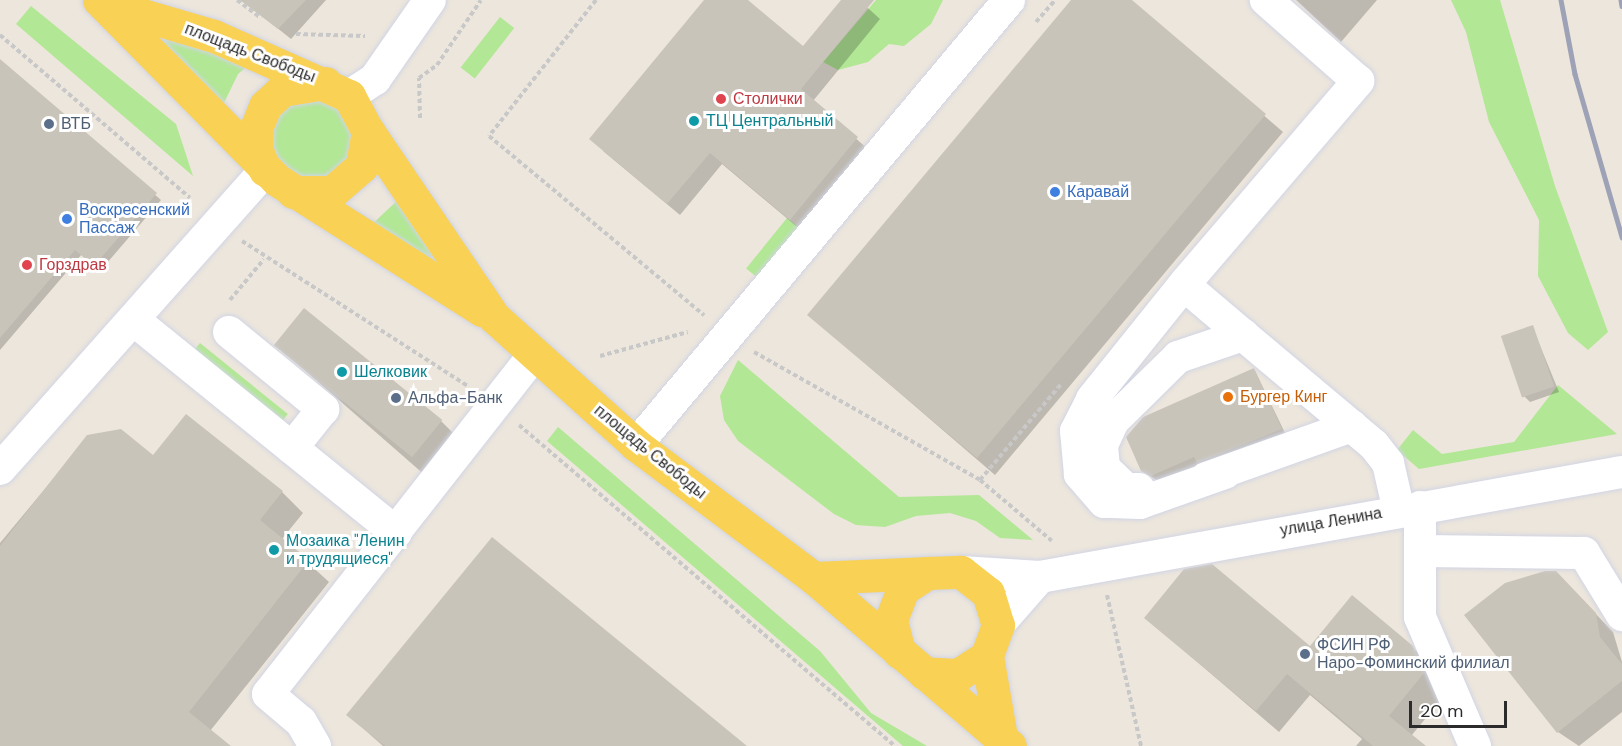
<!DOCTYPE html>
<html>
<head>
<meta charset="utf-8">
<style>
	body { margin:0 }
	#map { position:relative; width:1622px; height:746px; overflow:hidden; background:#ede6dc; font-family:"DM Sans",sans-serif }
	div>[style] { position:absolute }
	.green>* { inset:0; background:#b2e795; transform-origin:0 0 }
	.shadow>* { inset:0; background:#0003 }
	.building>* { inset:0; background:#c9c4ba; transform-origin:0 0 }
	.path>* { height:4px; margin-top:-2px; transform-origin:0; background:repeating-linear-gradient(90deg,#c8c8c8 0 4.5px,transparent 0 7.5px) }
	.roads { filter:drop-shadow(0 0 2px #d1d5e4) drop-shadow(0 0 2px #d1d5e4) }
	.minor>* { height:32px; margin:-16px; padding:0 16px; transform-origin:16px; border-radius:16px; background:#fff }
	.major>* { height:33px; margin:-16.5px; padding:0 16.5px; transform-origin:16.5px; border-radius:16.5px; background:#f9d155 }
	.rail>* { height:4.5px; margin:-2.25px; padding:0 2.25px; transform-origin:2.25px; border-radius:2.25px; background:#9ea2b6 }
	.dots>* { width:16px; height:16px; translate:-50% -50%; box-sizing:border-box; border:3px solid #fff; border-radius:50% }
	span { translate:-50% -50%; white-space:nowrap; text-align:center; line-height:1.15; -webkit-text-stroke:6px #fff; paint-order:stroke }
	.street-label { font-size:16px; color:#2b2b2b }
	.health-label { font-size:16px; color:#be3a42 }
	.left { translate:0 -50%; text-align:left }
	.culture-label { font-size:16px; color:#0d838f }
	.service-label { font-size:16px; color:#4e5e75 }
	.shop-label { font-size:16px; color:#366cbe }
	.food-label { font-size:16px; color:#c56008 }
	.scale { position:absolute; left:1409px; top:701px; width:98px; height:27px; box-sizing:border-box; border:3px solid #2b2b2b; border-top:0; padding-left:8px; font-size:18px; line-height:21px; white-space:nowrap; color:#2b2b2b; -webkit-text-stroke:4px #fff; paint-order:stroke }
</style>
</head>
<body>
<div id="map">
	<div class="green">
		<div style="clip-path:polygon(876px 0,943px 0,931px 24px,904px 46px,889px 44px,868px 62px,838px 70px,823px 62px)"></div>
		<div style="clip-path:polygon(1451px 0,1500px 0,1555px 186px,1608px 332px,1588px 350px,1568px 333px,1538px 276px,1539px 220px,1489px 122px,1466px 32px)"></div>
		<div style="clip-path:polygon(31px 6px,176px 124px,193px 176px,16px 24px)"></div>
		<div style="left:500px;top:17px;width:18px;height:64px;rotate:38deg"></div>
		<div style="clip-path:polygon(142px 27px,250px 64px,238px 74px,223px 105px)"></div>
		<div style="clip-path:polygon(309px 93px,348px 111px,356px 153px,325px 184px,282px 174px,267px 131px,272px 117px)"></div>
		<div style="clip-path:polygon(400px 198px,457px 284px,368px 228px)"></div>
		<div style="left:787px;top:218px;width:14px;height:65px;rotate:39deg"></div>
		<div style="left:200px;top:343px;width:113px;height:9px;rotate:39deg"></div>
		<div style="clip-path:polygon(738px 360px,899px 497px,979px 495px,1033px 540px,1000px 538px,976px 521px,950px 513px,916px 516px,885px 527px,856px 525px,834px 514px,738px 441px,724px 420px,720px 396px)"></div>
		<div style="clip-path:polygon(1558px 385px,1617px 434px,1419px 469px,1397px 450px,1413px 430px,1442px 454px,1514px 442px)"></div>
		<div style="clip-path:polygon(558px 427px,820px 651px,871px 713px,927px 746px,903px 746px,547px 441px)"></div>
	</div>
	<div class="shadow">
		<div style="clip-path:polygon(242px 0,326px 0,291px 39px)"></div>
		<div style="clip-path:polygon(707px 0,746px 0,804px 48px,842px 0,859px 0,880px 19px,813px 101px,869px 150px,802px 231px,722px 164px,680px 215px,603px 151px)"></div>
		<div style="clip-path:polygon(1073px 0,1129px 0,1283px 132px,995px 475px,809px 315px)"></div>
		<div style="clip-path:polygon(1296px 0,1377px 0,1341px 42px)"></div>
		<div style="clip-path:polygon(0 61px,161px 200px,101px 270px,82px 254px,0 350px)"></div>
		<div style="clip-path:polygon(1532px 326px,1559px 392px,1530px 402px,1524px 396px)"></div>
		<div style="clip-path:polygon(276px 345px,441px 421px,458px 438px,427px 477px)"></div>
		<div style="clip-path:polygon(1255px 371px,1286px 435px,1158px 481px,1142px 471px)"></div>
		<div style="clip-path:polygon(88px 437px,282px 492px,303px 513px,282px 539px,329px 582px,210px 731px,229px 746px,0 746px,0 543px)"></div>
		<div style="clip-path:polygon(1573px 590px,1613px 632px,1622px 662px,1622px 712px,1579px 746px,1558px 732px)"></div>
		<div style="clip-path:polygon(1146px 618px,1310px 648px,1412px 647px,1434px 669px,1445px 695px,1411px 736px,1423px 746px,1356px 746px,1362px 739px,1310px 695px,1279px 732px)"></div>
		<div style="clip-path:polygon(348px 715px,744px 746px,383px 746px)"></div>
	</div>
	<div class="building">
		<div style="clip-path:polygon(240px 0,306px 0,278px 29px)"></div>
		<div style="clip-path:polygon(704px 0,748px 0,803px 46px,841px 0,874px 0,801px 89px,858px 137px,790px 220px,710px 153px,667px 204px,589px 139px)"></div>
		<div style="clip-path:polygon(1071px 0,1132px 0,1266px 114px,977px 458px,807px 315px)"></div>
		<div style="clip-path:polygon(0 59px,157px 193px,94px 266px,75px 250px,0 338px)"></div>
		<div style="left:304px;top:308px;width:178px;height:48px;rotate:39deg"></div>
		<div style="left:1533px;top:325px;width:65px;height:34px;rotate:71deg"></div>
		<div style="clip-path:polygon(1254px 368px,1282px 429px,1197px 463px,1194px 457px,1151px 476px,1141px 471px,1126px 437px,1143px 417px)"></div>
		<div style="clip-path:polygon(186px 414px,283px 491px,260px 520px,309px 560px,189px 712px,231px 746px,0 746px,0 546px,87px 435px,121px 429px,153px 455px)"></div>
		<div style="clip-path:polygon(492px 537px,747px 746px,385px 746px,346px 715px)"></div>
		<div style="clip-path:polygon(1212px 564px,1310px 646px,1352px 595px,1413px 646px,1424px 673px,1389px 716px,1426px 746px,1373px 746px,1287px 674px,1256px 711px,1144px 618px,1184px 569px)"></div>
		<div style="clip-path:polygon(1545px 571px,1556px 571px,1596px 613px,1600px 637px,1622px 664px,1622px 681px,1557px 733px,1464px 615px,1505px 583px)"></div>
	</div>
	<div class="path">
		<div style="left:237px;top:0;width:30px;rotate:37deg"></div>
		<div style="left:596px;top:0;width:173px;rotate:128.2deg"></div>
		<div style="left:489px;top:136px;width:280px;rotate:39.8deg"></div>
		<div style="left:1036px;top:22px;width:29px;rotate:-49deg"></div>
		<div style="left:296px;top:34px;width:69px;rotate:1.7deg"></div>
		<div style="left:0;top:35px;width:250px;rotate:40.6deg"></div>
		<div style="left:420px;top:118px;width:40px;rotate:-91.4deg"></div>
		<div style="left:419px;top:78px;width:22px;rotate:-36deg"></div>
		<div style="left:437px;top:65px;width:78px;rotate:-55.9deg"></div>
		<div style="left:242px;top:241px;width:269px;rotate:32.7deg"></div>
		<div style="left:230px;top:300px;width:53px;rotate:-50.3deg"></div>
		<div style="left:754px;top:352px;width:260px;rotate:29.5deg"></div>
		<div style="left:980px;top:480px;width:94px;rotate:40.3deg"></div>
		<div style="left:600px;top:356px;width:91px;rotate:-15.3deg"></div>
		<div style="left:519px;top:425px;width:494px;rotate:40.5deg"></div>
		<div style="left:980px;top:480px;width:126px;rotate:-49.8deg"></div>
		<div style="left:1107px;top:595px;width:155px;rotate:77.3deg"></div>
	</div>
	<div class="roads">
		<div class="minor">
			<div style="left:349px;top:96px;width:31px;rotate:-33deg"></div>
			<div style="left:375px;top:79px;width:96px;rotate:-55.2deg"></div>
			<div style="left:1184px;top:285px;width:77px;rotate:40.3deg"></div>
			<div style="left:135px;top:321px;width:336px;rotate:39deg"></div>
			<div style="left:229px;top:332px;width:122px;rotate:39.3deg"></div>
			<div style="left:323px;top:409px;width:50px;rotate:128.5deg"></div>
			<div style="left:636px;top:445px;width:581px;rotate:-50.03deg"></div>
			<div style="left:0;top:469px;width:400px;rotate:-48.4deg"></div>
			<div style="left:1225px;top:473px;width:90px;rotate:160.6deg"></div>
			<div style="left:1140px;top:503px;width:36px;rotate:-178deg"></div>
			<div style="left:1104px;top:502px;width:37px;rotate:-131deg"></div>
			<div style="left:1080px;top:474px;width:43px;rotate:-95.3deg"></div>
			<div style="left:1076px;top:431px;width:36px;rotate:-63deg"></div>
			<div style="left:1092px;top:399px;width:150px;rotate:-51.2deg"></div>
			<div style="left:1186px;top:282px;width:265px;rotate:-49.4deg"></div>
			<div style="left:1358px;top:81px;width:123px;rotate:-138.6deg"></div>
			<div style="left:1206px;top:478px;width:155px;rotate:-19.6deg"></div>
			<div style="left:1139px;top:489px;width:13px;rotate:180deg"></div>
			<div style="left:1126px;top:489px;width:30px;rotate:-136deg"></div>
			<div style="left:1104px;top:468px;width:23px;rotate:-95deg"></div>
			<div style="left:1102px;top:445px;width:26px;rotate:-65deg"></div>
			<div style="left:1113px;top:421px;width:91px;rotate:-44.6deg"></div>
			<div style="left:1178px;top:357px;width:69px;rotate:-18.7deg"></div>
			<div style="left:1243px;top:335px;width:171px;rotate:40deg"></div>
			<div style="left:1374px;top:445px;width:23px;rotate:52deg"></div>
			<div style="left:1388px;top:463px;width:49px;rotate:77.1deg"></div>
			<div style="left:1420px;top:507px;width:110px;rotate:90deg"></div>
			<div style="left:1420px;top:617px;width:140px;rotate:66.9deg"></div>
			<div style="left:1420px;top:551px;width:164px;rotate:0.7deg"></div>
			<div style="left:1584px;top:553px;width:73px;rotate:58.5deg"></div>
			<div style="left:961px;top:572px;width:79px;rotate:3.6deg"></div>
			<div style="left:1040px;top:577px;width:591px;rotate:-10.23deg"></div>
			<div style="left:998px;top:625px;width:64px;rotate:-48.8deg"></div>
			<div style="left:315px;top:746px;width:28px;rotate:-120deg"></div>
			<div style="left:301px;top:722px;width:43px;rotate:-139.7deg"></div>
			<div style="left:268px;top:694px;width:431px;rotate:-51.9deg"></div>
		</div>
		<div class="major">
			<div style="left:99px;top:0;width:253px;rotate:45.3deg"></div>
			<div style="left:277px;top:180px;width:243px;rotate:32.4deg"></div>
			<div style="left:105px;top:4px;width:114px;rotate:16.4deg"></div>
			<div style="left:214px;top:36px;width:148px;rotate:24deg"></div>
			<div style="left:349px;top:96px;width:40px;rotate:62deg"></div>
			<div style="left:368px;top:131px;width:36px;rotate:100deg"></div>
			<div style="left:362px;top:166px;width:40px;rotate:139deg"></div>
			<div style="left:332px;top:192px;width:39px;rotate:180deg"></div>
			<div style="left:368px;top:131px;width:225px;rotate:55.9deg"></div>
			<div style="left:494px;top:317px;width:191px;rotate:42deg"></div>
			<div style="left:636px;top:445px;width:222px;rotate:36.8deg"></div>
			<div style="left:814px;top:578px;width:258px;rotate:40.6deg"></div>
			<div style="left:265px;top:170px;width:23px;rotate:-113deg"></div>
			<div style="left:256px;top:149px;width:23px;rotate:-88deg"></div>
			<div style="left:257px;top:126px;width:22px;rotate:-68deg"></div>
			<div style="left:265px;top:106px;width:23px;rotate:-43deg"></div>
			<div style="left:282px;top:90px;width:44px;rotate:-9.2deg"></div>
			<div style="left:814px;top:578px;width:114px;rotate:-2.5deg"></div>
			<div style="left:899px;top:652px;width:33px;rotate:-104deg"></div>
			<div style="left:891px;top:620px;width:33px;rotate:-69deg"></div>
			<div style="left:903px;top:589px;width:30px;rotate:-33deg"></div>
			<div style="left:928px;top:573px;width:33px;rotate:-2deg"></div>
			<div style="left:961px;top:572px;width:34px;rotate:38deg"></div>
			<div style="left:988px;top:593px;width:34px;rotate:73deg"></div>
			<div style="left:998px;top:625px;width:33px;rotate:110deg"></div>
			<div style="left:987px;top:656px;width:35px;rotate:147deg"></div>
			<div style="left:958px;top:675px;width:34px;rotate:-177deg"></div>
			<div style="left:987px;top:656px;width:82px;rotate:80.2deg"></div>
		</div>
	</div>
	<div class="rail">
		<div style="left:1561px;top:0;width:75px;rotate:79.3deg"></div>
		<div style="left:1575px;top:74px;width:170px;rotate:73.9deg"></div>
		<div style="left:1621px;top:0;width:6px;rotate:81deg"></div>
	</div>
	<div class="dots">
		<div style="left:721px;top:99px;background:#e0444e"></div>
		<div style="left:694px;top:121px;background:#0f9aa8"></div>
		<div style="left:49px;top:124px;background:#5c6f8a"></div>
		<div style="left:1055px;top:192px;background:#3f7fe0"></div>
		<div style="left:67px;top:219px;background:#3f7fe0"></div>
		<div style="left:27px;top:265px;background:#e0444e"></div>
		<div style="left:342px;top:372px;background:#0f9aa8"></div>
		<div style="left:1228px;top:397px;background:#e8710a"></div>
		<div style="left:396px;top:398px;background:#5c6f8a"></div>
		<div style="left:274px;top:550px;background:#0f9aa8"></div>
		<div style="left:1305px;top:654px;background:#5c6f8a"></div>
	</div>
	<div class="street-label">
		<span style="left:250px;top:53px;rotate:21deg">площадь Свободы</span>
		<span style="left:650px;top:452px;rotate:39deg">площадь Свободы</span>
		<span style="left:1331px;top:522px;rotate:-10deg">улица Ленина</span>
	</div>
	<div class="health-label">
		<span class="left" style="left:733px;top:99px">Столички</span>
		<span class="left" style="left:39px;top:265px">Горздрав</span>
	</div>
	<div class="culture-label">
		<span class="left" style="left:706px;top:121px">ТЦ Центральный</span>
		<span class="left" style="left:354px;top:372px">Шелковик</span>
		<span class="left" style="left:286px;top:550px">Мозаика "Ленин<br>и трудящиеся"</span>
	</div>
	<div class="service-label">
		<span class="left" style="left:61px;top:124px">ВТБ</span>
		<span class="left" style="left:408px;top:398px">Альфа-Банк</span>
		<span class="left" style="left:1317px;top:654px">ФСИН РФ<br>Наро-Фоминский филиал</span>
	</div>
	<div class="shop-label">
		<span class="left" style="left:1067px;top:192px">Каравай</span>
		<span class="left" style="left:79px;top:219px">Воскресенский<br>Пассаж</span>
	</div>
	<div class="food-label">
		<span class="left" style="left:1240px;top:397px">Бургер Кинг</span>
	</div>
	<div class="scale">20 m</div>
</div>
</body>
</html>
